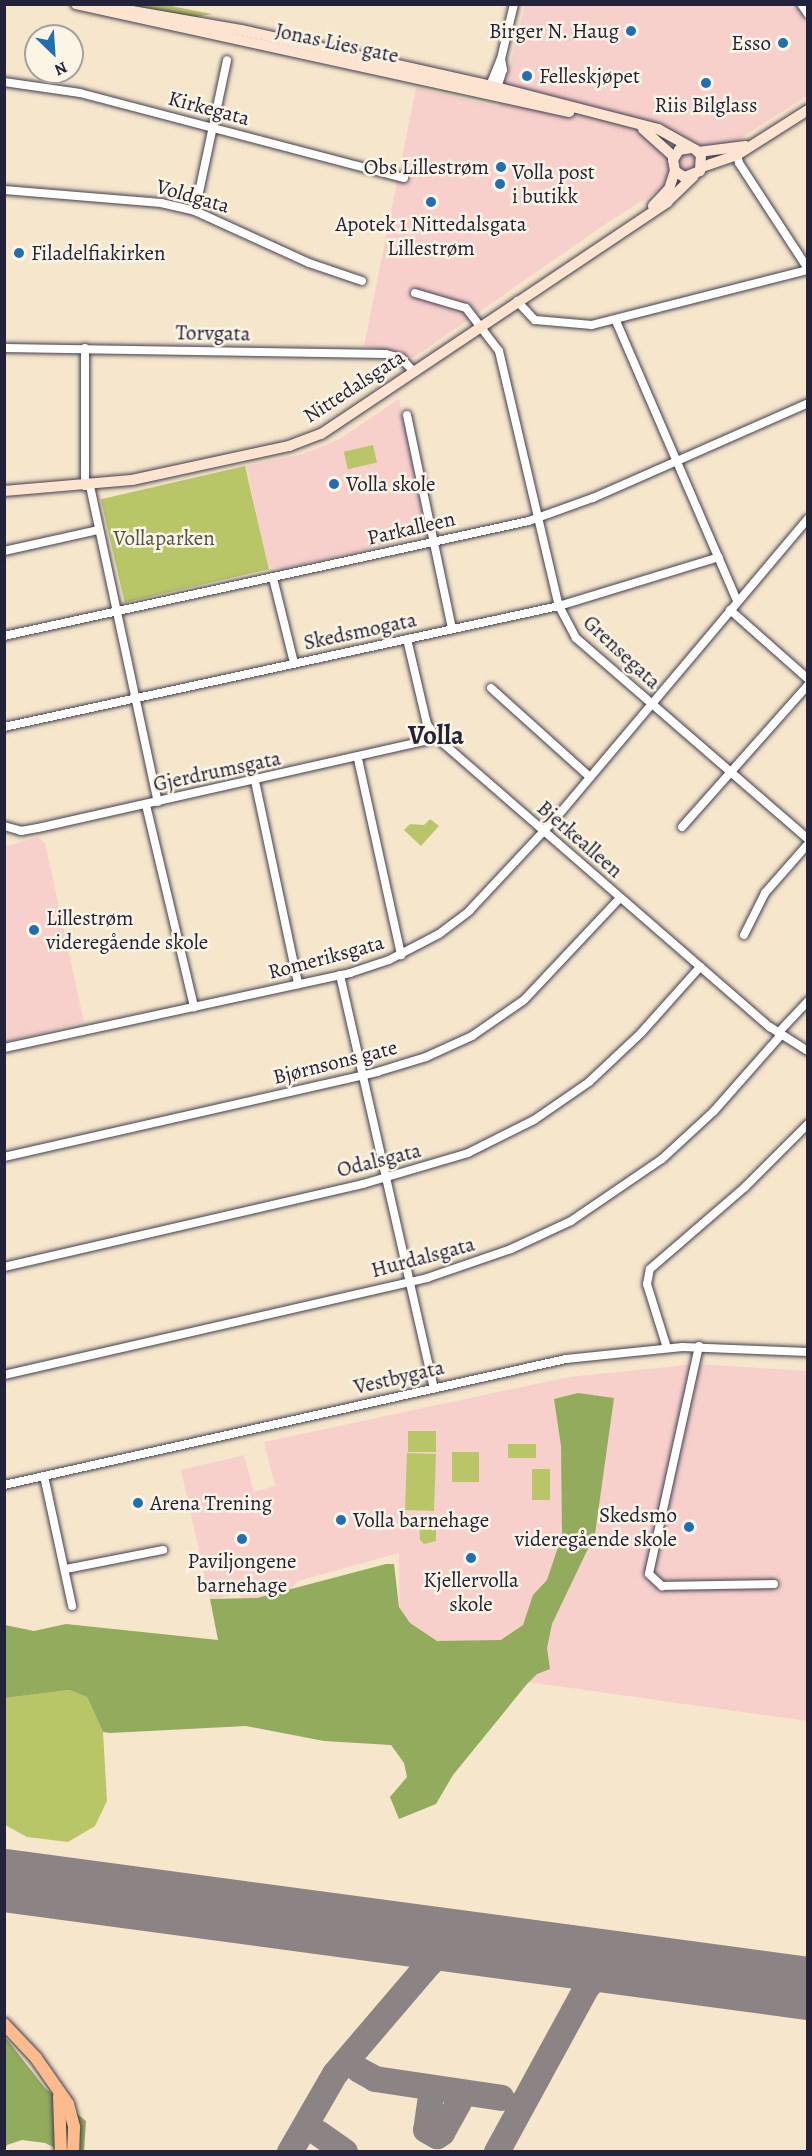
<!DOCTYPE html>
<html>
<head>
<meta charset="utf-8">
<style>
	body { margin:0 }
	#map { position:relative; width:812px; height:2156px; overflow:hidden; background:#f6e6cc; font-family:Alegreya,serif }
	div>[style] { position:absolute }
	.built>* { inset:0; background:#f7d0cc }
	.green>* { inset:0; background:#b9c668; transform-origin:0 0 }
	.forest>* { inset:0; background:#92ab5c }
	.taxiway>* { height:26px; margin:-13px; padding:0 13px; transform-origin:13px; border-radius:13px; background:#8c8484 }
	.runway>* { height:63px; margin:-31.5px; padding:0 31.5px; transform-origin:31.5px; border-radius:31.5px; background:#8c8484 }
	.roads { filter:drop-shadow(0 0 2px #423f51) drop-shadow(0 0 2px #423f51) }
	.street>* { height:8px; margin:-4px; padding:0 4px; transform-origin:4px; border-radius:4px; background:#fff }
	.secondary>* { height:10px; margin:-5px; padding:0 5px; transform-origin:5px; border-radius:5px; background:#fde4d1 }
	.primary>* { height:12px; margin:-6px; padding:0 6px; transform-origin:6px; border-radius:6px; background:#fbbb8d }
	.dots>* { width:16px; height:16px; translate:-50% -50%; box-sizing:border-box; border:3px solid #fcf5e5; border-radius:50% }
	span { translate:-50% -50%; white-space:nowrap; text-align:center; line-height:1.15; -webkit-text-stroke:5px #fcf5e5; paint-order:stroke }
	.poi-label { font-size:21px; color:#22223b }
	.right { translate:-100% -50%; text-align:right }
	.left { translate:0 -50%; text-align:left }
	.street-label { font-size:21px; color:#22223b }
	.park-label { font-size:21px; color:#4f5348 }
	.district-label { font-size:27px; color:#22223b; font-weight:700 }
	.frame { position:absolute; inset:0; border:6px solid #22223b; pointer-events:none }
	.north { position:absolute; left:24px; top:24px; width:60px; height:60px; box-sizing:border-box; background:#fcf5e5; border:2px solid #a5a1a1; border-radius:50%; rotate:155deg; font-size:16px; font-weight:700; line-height:24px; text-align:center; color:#22223b }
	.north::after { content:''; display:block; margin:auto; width:21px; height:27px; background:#1f6fb2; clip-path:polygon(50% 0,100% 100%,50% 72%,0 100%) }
</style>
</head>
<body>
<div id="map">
	<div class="built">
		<div style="clip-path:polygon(525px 5px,796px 5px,807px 22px,807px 96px,604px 225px,413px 358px,364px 346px,416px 88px,499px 107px)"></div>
		<div style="clip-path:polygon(399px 399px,427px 535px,282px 569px,268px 567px,246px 466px,303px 454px,338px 440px)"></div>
		<div style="clip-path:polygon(38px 837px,45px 843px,84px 1022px,5px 1042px,5px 847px)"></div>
		<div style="clip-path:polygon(696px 1364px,807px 1371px,807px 1721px,400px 1664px,399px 1553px,298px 1581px,289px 1591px,257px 1598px,241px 1599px,240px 1594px,210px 1599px,181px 1470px,244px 1455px,254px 1492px,275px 1486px,264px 1442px,569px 1377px)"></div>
	</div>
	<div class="green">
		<div style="clip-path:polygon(124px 5px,166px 5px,212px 14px,196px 17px)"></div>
		<div style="left:373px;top:445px;width:18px;height:30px;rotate:77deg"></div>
		<div style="left:245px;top:466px;width:106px;height:148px;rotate:77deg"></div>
		<div style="clip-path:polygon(430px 819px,439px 826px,421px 846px,404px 830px,410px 824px,424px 825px)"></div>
		<div style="left:408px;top:1431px;width:28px;height:21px"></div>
		<div style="left:536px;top:1444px;width:14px;height:28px;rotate:90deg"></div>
		<div style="left:452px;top:1452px;width:27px;height:30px"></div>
		<div style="left:407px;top:1453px;width:29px;height:57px;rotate:2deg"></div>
		<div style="left:532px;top:1469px;width:18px;height:31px"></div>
		<div style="clip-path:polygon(436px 1516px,436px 1541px,424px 1544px,420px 1540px,419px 1518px)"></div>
		<div style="clip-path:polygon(69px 1690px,87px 1697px,103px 1732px,107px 1801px,95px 1826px,68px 1842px,27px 1837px,5px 1825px,4px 1698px)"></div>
	</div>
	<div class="forest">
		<div style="clip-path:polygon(578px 1393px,614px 1398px,595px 1534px,552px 1624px,547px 1648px,550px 1669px,537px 1674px,527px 1684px,453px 1775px,436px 1804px,399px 1819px,390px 1797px,407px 1777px,404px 1763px,391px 1745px,324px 1741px,246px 1726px,110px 1733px,103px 1732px,87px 1697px,69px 1690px,5px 1698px,5px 1625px,34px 1631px,66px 1624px,218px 1640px,210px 1599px,257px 1598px,386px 1564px,394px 1564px,399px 1607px,410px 1623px,437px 1641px,501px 1640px,523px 1625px,533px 1595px,547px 1580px,562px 1535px,561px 1446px,554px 1399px)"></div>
		<div style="clip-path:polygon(5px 2037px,45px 2088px,86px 2121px,84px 2151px,61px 2151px,45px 2143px,22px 2140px,7px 2145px,5px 2150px)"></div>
	</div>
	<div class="taxiway">
		<div style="left:415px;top:1935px;width:16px;rotate:27deg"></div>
		<div style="left:429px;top:1942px;width:9px;rotate:58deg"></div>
		<div style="left:434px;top:1950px;width:15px;rotate:110deg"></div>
		<div style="left:429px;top:1964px;width:32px;rotate:-41deg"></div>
		<div style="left:453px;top:1943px;width:17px;rotate:-3deg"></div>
		<div style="left:565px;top:1955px;width:17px;rotate:24deg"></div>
		<div style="left:581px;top:1962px;width:11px;rotate:49deg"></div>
		<div style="left:588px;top:1970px;width:15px;rotate:86deg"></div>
		<div style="left:359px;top:2070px;width:18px;rotate:29deg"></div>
		<div style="left:375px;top:2079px;width:128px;rotate:8.5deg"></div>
		<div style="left:430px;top:2103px;width:27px;rotate:98deg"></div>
		<div style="left:426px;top:2130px;width:13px;rotate:29deg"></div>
		<div style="left:437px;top:2136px;width:6px;rotate:-31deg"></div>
		<div style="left:442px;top:2133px;width:35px;rotate:-61deg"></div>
		<div style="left:318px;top:2133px;width:33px;rotate:35deg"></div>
		<div style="left:290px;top:2152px;width:90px;rotate:-60deg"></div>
		<div style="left:335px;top:2074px;width:145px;rotate:-49.5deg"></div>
		<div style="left:497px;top:2152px;width:205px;rotate:-61.4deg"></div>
		<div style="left:595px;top:1972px;width:11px;rotate:-38deg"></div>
		<div style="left:604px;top:1965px;width:18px;rotate:-6deg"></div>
	</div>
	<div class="runway">
		<div style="left:4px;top:1880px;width:811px;rotate:7.65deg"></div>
	</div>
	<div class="roads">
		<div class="street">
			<div style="left:801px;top:4px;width:12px;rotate:55deg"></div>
			<div style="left:4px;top:82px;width:77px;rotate:8.2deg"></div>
			<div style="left:80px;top:93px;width:335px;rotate:14.7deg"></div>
			<div style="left:489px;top:88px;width:31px;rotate:-68deg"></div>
			<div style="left:501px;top:59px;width:57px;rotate:-76.7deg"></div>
			<div style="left:496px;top:91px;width:22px;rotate:-72deg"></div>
			<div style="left:503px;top:70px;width:11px;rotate:-100deg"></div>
			<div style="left:736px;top:150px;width:13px;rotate:77deg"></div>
			<div style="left:739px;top:163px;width:126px;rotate:56.9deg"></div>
			<div style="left:4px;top:190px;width:158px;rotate:4.7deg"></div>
			<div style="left:161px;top:203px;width:35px;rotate:13deg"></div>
			<div style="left:195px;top:211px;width:125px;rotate:24.5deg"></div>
			<div style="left:309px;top:263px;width:56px;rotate:18.8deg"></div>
			<div style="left:195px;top:211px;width:154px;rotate:-78deg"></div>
			<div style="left:415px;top:293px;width:53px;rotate:16.4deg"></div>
			<div style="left:466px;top:308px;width:54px;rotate:52.5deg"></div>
			<div style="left:499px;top:351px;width:262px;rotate:76.8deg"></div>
			<div style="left:559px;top:606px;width:36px;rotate:62deg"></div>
			<div style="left:576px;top:638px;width:307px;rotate:40.9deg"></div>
			<div style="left:517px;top:301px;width:26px;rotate:47deg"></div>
			<div style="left:535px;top:320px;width:57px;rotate:5deg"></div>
			<div style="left:592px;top:325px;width:223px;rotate:-14.3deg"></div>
			<div style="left:616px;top:321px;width:304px;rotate:66.6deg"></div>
			<div style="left:4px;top:348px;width:382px;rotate:0.9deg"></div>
			<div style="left:386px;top:354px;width:16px;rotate:15deg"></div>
			<div style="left:401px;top:358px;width:19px;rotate:47deg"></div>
			<div style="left:407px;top:415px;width:218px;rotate:78.1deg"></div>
			<div style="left:85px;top:486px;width:138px;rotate:-90deg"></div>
			<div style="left:90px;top:486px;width:323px;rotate:77.9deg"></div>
			<div style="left:4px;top:551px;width:96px;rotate:-12.6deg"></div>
			<div style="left:273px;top:578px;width:88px;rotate:76.1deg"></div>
			<div style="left:730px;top:610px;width:104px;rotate:41.5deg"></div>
			<div style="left:4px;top:636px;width:537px;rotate:-12.36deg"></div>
			<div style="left:529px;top:521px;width:68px;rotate:-19.8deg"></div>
			<div style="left:593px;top:498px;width:235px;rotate:-23.8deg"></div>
			<div style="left:407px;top:639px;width:87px;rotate:76.8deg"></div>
			<div style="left:427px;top:724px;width:17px;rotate:54deg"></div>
			<div style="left:437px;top:738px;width:441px;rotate:41deg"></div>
			<div style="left:770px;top:1027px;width:45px;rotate:32.3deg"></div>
			<div style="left:491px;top:688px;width:133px;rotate:42deg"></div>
			<div style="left:4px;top:727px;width:568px;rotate:-12.3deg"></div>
			<div style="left:559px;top:606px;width:167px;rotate:-17deg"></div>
			<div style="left:358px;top:759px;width:201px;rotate:77.6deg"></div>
			<div style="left:255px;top:781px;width:208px;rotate:78deg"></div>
			<div style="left:146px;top:805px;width:208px;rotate:76.6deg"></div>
			<div style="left:4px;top:826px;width:18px;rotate:16deg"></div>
			<div style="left:21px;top:831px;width:17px;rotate:-10deg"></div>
			<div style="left:38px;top:828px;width:409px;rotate:-12.7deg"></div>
			<div style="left:682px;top:827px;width:190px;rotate:-48.4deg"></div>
			<div style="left:744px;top:935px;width:47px;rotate:-63.4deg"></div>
			<div style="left:765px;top:893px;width:65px;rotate:-48.7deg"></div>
			<div style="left:340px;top:975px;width:424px;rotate:77.2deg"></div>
			<div style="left:778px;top:1033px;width:44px;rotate:-46.8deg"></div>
			<div style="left:4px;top:1048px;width:354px;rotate:-12.2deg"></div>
			<div style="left:350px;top:973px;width:41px;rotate:-18.4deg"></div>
			<div style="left:389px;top:960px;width:56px;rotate:-27.5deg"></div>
			<div style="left:439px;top:934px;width:38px;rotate:-37deg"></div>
			<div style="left:469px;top:911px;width:126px;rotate:-46.9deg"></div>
			<div style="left:555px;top:819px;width:392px;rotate:-49.9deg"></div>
			<div style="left:4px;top:1157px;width:383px;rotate:-12.8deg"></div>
			<div style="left:377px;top:1072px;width:51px;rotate:-17deg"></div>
			<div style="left:426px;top:1057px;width:51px;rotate:-24.5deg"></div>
			<div style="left:472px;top:1036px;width:63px;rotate:-34.7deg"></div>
			<div style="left:524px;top:1000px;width:140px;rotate:-46.7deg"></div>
			<div style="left:4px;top:1267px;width:368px;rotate:-13deg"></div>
			<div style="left:363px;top:1184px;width:109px;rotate:-16.4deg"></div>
			<div style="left:468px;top:1153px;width:74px;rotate:-26.6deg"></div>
			<div style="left:534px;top:1120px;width:67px;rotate:-34.6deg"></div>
			<div style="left:589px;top:1082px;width:71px;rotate:-43.3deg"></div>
			<div style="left:641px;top:1033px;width:89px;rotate:-48.2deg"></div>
			<div style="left:699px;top:1346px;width:233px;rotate:102.4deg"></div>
			<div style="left:649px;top:1574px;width:18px;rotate:43deg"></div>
			<div style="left:662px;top:1586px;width:112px;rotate:-1deg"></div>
			<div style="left:667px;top:1348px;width:67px;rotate:-107.4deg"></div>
			<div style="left:647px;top:1284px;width:15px;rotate:-79deg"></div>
			<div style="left:650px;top:1269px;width:125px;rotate:-40.8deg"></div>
			<div style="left:745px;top:1187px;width:89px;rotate:-45deg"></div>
			<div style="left:4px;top:1375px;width:434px;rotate:-12.9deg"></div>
			<div style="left:427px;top:1278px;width:89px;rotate:-19deg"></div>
			<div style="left:511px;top:1249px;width:66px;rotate:-25deg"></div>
			<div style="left:571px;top:1221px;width:110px;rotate:-34.3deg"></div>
			<div style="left:662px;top:1159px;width:71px;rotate:-42.7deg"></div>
			<div style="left:714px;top:1111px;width:101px;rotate:-48.6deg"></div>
			<div style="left:44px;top:1476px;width:133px;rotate:77.8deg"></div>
			<div style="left:4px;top:1485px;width:576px;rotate:-12.64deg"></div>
			<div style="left:566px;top:1359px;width:117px;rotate:-5.9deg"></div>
			<div style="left:682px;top:1347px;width:126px;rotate:2.3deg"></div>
			<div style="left:66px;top:1569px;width:99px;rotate:-11.1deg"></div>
		</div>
		<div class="secondary">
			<div style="left:76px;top:4px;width:505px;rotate:12.36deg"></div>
			<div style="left:92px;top:4px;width:151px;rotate:9.9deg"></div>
			<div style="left:241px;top:30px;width:253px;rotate:12.6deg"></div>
			<div style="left:488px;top:85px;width:176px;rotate:14.5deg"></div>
			<div style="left:658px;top:129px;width:43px;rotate:28.9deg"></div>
			<div style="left:696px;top:150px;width:7px;rotate:45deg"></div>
			<div style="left:701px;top:155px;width:16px;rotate:94deg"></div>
			<div style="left:700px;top:171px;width:17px;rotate:159deg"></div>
			<div style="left:684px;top:177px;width:11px;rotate:-146deg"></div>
			<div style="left:675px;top:171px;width:11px;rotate:-100deg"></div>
			<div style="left:673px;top:160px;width:12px;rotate:-59deg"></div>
			<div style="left:679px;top:150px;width:12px;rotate:-9deg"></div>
			<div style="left:643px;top:129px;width:42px;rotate:42.1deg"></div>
			<div style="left:698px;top:152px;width:48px;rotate:-7.1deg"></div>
			<div style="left:702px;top:167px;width:37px;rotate:-19deg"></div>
			<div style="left:737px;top:155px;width:84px;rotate:-32.4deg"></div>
			<div style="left:653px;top:206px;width:23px;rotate:-47deg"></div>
			<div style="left:669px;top:189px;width:19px;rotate:-72deg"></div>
			<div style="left:4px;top:491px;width:128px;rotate:-4.9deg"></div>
			<div style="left:132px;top:480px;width:161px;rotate:-12.2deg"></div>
			<div style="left:289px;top:446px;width:34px;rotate:-21deg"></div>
			<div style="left:321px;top:434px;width:417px;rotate:-33.8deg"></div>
			<div style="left:667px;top:202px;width:37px;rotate:-44deg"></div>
		</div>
		<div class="primary">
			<div style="left:4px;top:2024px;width:47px;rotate:46.7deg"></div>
			<div style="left:36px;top:2058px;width:56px;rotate:55.2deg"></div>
			<div style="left:68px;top:2104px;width:24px;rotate:75deg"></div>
			<div style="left:74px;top:2127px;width:25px;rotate:92deg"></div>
			<div style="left:59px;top:2096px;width:56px;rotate:88deg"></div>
		</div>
	</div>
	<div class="dots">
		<div style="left:631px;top:31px;background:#1f6fb2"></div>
		<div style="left:783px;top:43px;background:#1f6fb2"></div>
		<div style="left:527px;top:76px;background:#1f6fb2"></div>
		<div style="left:706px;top:83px;background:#1f6fb2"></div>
		<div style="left:501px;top:167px;background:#1f6fb2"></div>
		<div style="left:500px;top:184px;background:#1f6fb2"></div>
		<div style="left:431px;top:202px;background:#1f6fb2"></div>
		<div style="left:19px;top:253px;background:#1f6fb2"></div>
		<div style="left:334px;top:484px;background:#1f6fb2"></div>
		<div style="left:34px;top:930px;background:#1f6fb2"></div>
		<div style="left:138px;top:1503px;background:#1f6fb2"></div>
		<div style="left:341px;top:1520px;background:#1f6fb2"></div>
		<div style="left:689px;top:1527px;background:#1f6fb2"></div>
		<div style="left:242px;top:1539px;background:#1f6fb2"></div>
		<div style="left:471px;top:1558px;background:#1f6fb2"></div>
	</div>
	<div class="poi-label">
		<span class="right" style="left:619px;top:31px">Birger N. Haug</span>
		<span class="right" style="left:771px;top:43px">Esso</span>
		<span class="left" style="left:539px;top:76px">Felleskjøpet</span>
		<span style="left:706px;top:105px">Riis Bilglass</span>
		<span class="right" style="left:489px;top:167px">Obs Lillestrøm</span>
		<span class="left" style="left:512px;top:184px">Volla post<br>i butikk</span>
		<span style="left:431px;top:236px">Apotek 1 Nittedalsgata<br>Lillestrøm</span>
		<span class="left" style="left:31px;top:253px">Filadelfiakirken</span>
		<span class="left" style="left:346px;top:484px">Volla skole</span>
		<span class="left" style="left:46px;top:930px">Lillestrøm<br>videregående skole</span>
		<span class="left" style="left:150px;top:1503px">Arena Trening</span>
		<span class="right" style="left:677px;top:1527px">Skedsmo<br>videregående skole</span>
		<span class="left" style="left:353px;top:1520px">Volla barnehage</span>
		<span style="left:242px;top:1573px">Paviljongene<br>barnehage</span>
		<span style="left:471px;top:1592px">Kjellervolla<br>skole</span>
	</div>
	<div class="street-label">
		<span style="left:337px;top:43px;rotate:12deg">Jonas Lies gate</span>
		<span style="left:209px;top:108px;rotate:15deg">Kirkegata</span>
		<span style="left:193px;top:196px;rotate:16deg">Voldgata</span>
		<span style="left:213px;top:333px;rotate:1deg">Torvgata</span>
		<span style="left:354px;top:386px;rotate:-33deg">Nittedalsgata</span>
		<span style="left:411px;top:528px;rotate:-13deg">Parkalleen</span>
		<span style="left:360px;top:631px;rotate:-12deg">Skedsmogata</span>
		<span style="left:622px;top:652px;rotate:43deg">Grensegata</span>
		<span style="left:217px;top:771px;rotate:-12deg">Gjerdrumsgata</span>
		<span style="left:580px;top:839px;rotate:41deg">Bjerkealleen</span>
		<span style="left:326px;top:957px;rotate:-15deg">Romeriksgata</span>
		<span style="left:335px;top:1062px;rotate:-14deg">Bjørnsons gate</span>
		<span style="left:379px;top:1160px;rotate:-14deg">Odalsgata</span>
		<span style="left:423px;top:1257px;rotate:-15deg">Hurdalsgata</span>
		<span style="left:399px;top:1377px;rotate:-13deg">Vestbygata</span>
	</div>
	<div class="park-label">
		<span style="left:164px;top:538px">Vollaparken</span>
	</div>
	<div class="district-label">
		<span style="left:436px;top:736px">Volla</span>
	</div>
	<div class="frame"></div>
	<div class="north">N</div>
</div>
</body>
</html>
